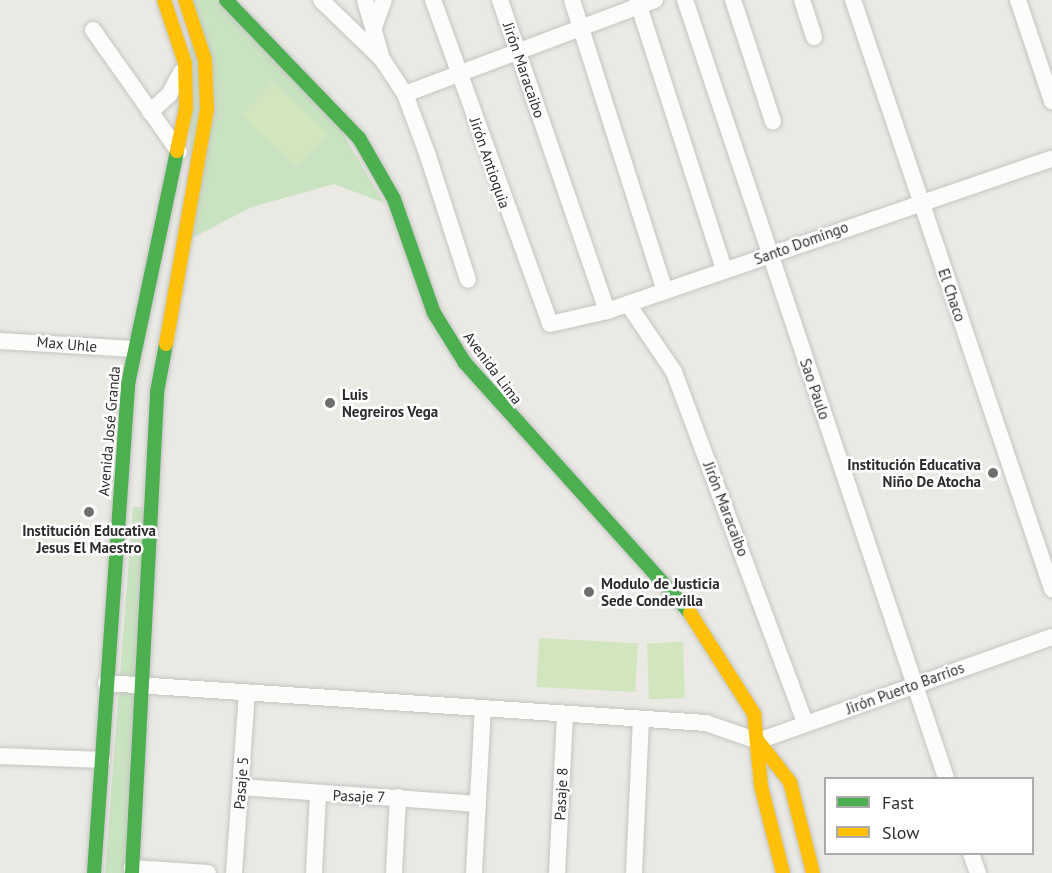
<!DOCTYPE html>
<html>
<head>
<meta charset="utf-8">
<style>
	body { margin:0 }
	#map { position:relative; width:1052px; height:873px; overflow:hidden; background:#eae9e4; font-family:"PT Sans",sans-serif }
	div>[style] { position:absolute }
	.green>* { inset:0; background:#c9e2c1 }
	.pitch>* { inset:0; background:#d1e6bf; transform-origin:0 0 }
	.roads { filter:drop-shadow(0 0 2px #c4c4c3) drop-shadow(0 0 2px #c4c4c3) }
	.street>* { height:16px; margin:-8px; padding:0 8px; transform-origin:8px; border-radius:8px; background:#fcfcfb }
	.fast>* { height:14px; margin:-7px; padding:0 7px; transform-origin:7px; border-radius:7px; background:#4caf50 }
	.slow>* { height:14px; margin:-7px; padding:0 7px; transform-origin:7px; border-radius:7px; background:#ffc107 }
	.dots>* { width:16px; height:16px; translate:-50% -50%; box-sizing:border-box; border:3px solid #fff; border-radius:50% }
	span { translate:-50% -50%; white-space:nowrap; text-align:center; line-height:1.15; -webkit-text-stroke:5px #fff; paint-order:stroke }
	.street-label { font-size:15px; color:#2d2d2d }
	.poi-label { font-size:15px; color:#2d2d2d; font-weight:700 }
	.left { translate:0 -50%; text-align:left }
	.right { translate:-100% -50%; text-align:right }
	.legend { position:absolute; left:824px; top:777px; width:210px; height:78px; box-sizing:border-box; background:#fff; border:2px solid #ababab; margin:0; padding:8px 10px; list-style:none; font-size:18px; color:#2d2d2d }
	.legend li { display:flex; align-items:center; gap:12px; height:30px }
	.legend b { width:30px; border:2px solid #ababab }
</style>
</head>
<body>
<div id="map">
	<div class="green">
		<div style="clip-path:polygon(190px 0,216px 0,323px 100px,384px 203px,334px 184px,252px 207px,190px 239px)"></div>
		<div style="clip-path:polygon(133px 506px,144px 508px,126px 873px,105px 873px)"></div>
	</div>
	<div class="pitch">
		<div style="left:273px;top:82px;width:76px;height:45px;rotate:44deg"></div>
		<div style="left:539px;top:638px;width:99px;height:49px;rotate:3deg"></div>
		<div style="left:683px;top:642px;width:56px;height:36px;rotate:88deg"></div>
	</div>
	<div class="roads">
		<div class="street">
			<div style="left:321px;top:0;width:83px;rotate:44deg"></div>
			<div style="left:365px;top:0;width:61px;rotate:73.9deg"></div>
			<div style="left:382px;top:59px;width:42px;rotate:56.7deg"></div>
			<div style="left:405px;top:94px;width:66px;rotate:69.6deg"></div>
			<div style="left:428px;top:156px;width:130px;rotate:72.1deg"></div>
			<div style="left:433px;top:0;width:344px;rotate:70.1deg"></div>
			<div style="left:550px;top:324px;width:58px;rotate:-12.8deg"></div>
			<div style="left:607px;top:311px;width:470px;rotate:-18.9deg"></div>
			<div style="left:500px;top:0;width:329px;rotate:71deg"></div>
			<div style="left:572px;top:0;width:305px;rotate:72.3deg"></div>
			<div style="left:637px;top:0;width:284px;rotate:72.1deg"></div>
			<div style="left:685px;top:0;width:821px;rotate:71.45deg"></div>
			<div style="left:733px;top:0;width:128px;rotate:71.8deg"></div>
			<div style="left:802px;top:0;width:39px;rotate:72deg"></div>
			<div style="left:853px;top:0;width:622px;rotate:71.33deg"></div>
			<div style="left:1018px;top:0;width:107px;rotate:71.4deg"></div>
			<div style="left:374px;top:27px;width:29px;rotate:-70deg"></div>
			<div style="left:93px;top:30px;width:149px;rotate:54.8deg"></div>
			<div style="left:405px;top:94px;width:267px;rotate:-20.6deg"></div>
			<div style="left:150px;top:112px;width:25px;rotate:-42deg"></div>
			<div style="left:169px;top:95px;width:26px;rotate:-62deg"></div>
			<div style="left:628px;top:304px;width:82px;rotate:55.9deg"></div>
			<div style="left:674px;top:372px;width:375px;rotate:69.5deg"></div>
			<div style="left:0;top:341px;width:134px;rotate:3.4deg"></div>
			<div style="left:106px;top:683px;width:601px;rotate:3.81deg"></div>
			<div style="left:706px;top:723px;width:55px;rotate:19.1deg"></div>
			<div style="left:758px;top:741px;width:312px;rotate:-19.5deg"></div>
			<div style="left:0;top:756px;width:102px;rotate:2.2deg"></div>
			<div style="left:241px;top:787px;width:237px;rotate:4.1deg"></div>
			<div style="left:971px;top:854px;width:20px;rotate:70deg"></div>
			<div style="left:132px;top:868px;width:76px;rotate:3.8deg"></div>
			<div style="left:234px;top:873px;width:180px;rotate:-85.9deg"></div>
			<div style="left:314px;top:873px;width:79px;rotate:-87.1deg"></div>
			<div style="left:394px;top:873px;width:76px;rotate:-87deg"></div>
			<div style="left:474px;top:873px;width:164px;rotate:-86.9deg"></div>
			<div style="left:557px;top:873px;width:159px;rotate:-87.1deg"></div>
			<div style="left:634px;top:873px;width:154px;rotate:-87.4deg"></div>
		</div>
		<div class="fast">
			<div style="left:226px;top:0;width:192px;rotate:46.1deg"></div>
			<div style="left:359px;top:138px;width:70px;rotate:60.2deg"></div>
			<div style="left:394px;top:199px;width:121px;rotate:70.7deg"></div>
			<div style="left:434px;top:313px;width:59px;rotate:58.2deg"></div>
			<div style="left:465px;top:363px;width:336px;rotate:48deg"></div>
			<div style="left:94px;top:873px;width:490px;rotate:-86deg"></div>
			<div style="left:128px;top:384px;width:238px;rotate:-78.1deg"></div>
			<div style="left:132px;top:873px;width:482px;rotate:-87deg"></div>
			<div style="left:157px;top:392px;width:49px;rotate:-79.4deg"></div>
		</div>
		<div class="slow">
			<div style="left:164px;top:0;width:66px;rotate:71.6deg"></div>
			<div style="left:185px;top:63px;width:45px;rotate:88.7deg"></div>
			<div style="left:186px;top:108px;width:44px;rotate:101.8deg"></div>
			<div style="left:166px;top:344px;width:238px;rotate:-80.1deg"></div>
			<div style="left:207px;top:110px;width:50px;rotate:-92.3deg"></div>
			<div style="left:205px;top:60px;width:63px;rotate:-108.4deg"></div>
			<div style="left:690px;top:613px;width:120px;rotate:57.6deg"></div>
			<div style="left:754px;top:714px;width:72px;rotate:84.4deg"></div>
			<div style="left:761px;top:786px;width:90px;rotate:75.8deg"></div>
			<div style="left:758px;top:741px;width:52px;rotate:52deg"></div>
			<div style="left:790px;top:782px;width:94px;rotate:75.8deg"></div>
		</div>
	</div>
	<div class="dots">
		<div style="left:330px;top:403px;background:#6f6f6d"></div>
		<div style="left:993px;top:473px;background:#6f6f6d"></div>
		<div style="left:89px;top:512px;background:#6f6f6d"></div>
		<div style="left:589px;top:592px;background:#6f6f6d"></div>
	</div>
	<div class="street-label">
		<span style="left:524px;top:70px;rotate:71deg">Jirón Maracaibo</span>
		<span style="left:490px;top:163px;rotate:71deg">Jirón Antioquia</span>
		<span style="left:801px;top:243px;rotate:-20deg">Santo Domingo</span>
		<span style="left:952px;top:295px;rotate:71deg">El Chaco</span>
		<span style="left:67px;top:344px;rotate:5deg">Max Uhle</span>
		<span style="left:493px;top:368px;rotate:53deg">Avenida Lima</span>
		<span style="left:815px;top:389px;rotate:71deg">Sao Paulo</span>
		<span style="left:109px;top:431px;rotate:-85deg">Avenida José Granda</span>
		<span style="left:726px;top:509px;rotate:69deg">Jirón Maracaibo</span>
		<span style="left:905px;top:688px;rotate:-20deg">Jirón Puerto Barrios</span>
		<span style="left:241px;top:783px;rotate:-86deg">Pasaje 5</span>
		<span style="left:561px;top:794px;rotate:-87deg">Pasaje 8</span>
		<span style="left:359px;top:796px;rotate:2deg">Pasaje 7</span>
	</div>
	<div class="poi-label">
		<span class="left" style="left:342px;top:403px">Luis<br>Negreiros Vega</span>
		<span class="right" style="left:981px;top:473px">Institución Educativa<br>Niño De Atocha</span>
		<span style="left:89px;top:539px">Institución Educativa<br>Jesus El Maestro</span>
		<span class="left" style="left:601px;top:592px">Modulo de Justicia<br>Sede Condevilla</span>
	</div>
	<ul class="legend">
	<li><b style="height:8px;background:#4caf50"></b>Fast</li>
	<li><b style="height:8px;background:#ffc107"></b>Slow</li>
	</ul>
</div>
</body>
</html>
